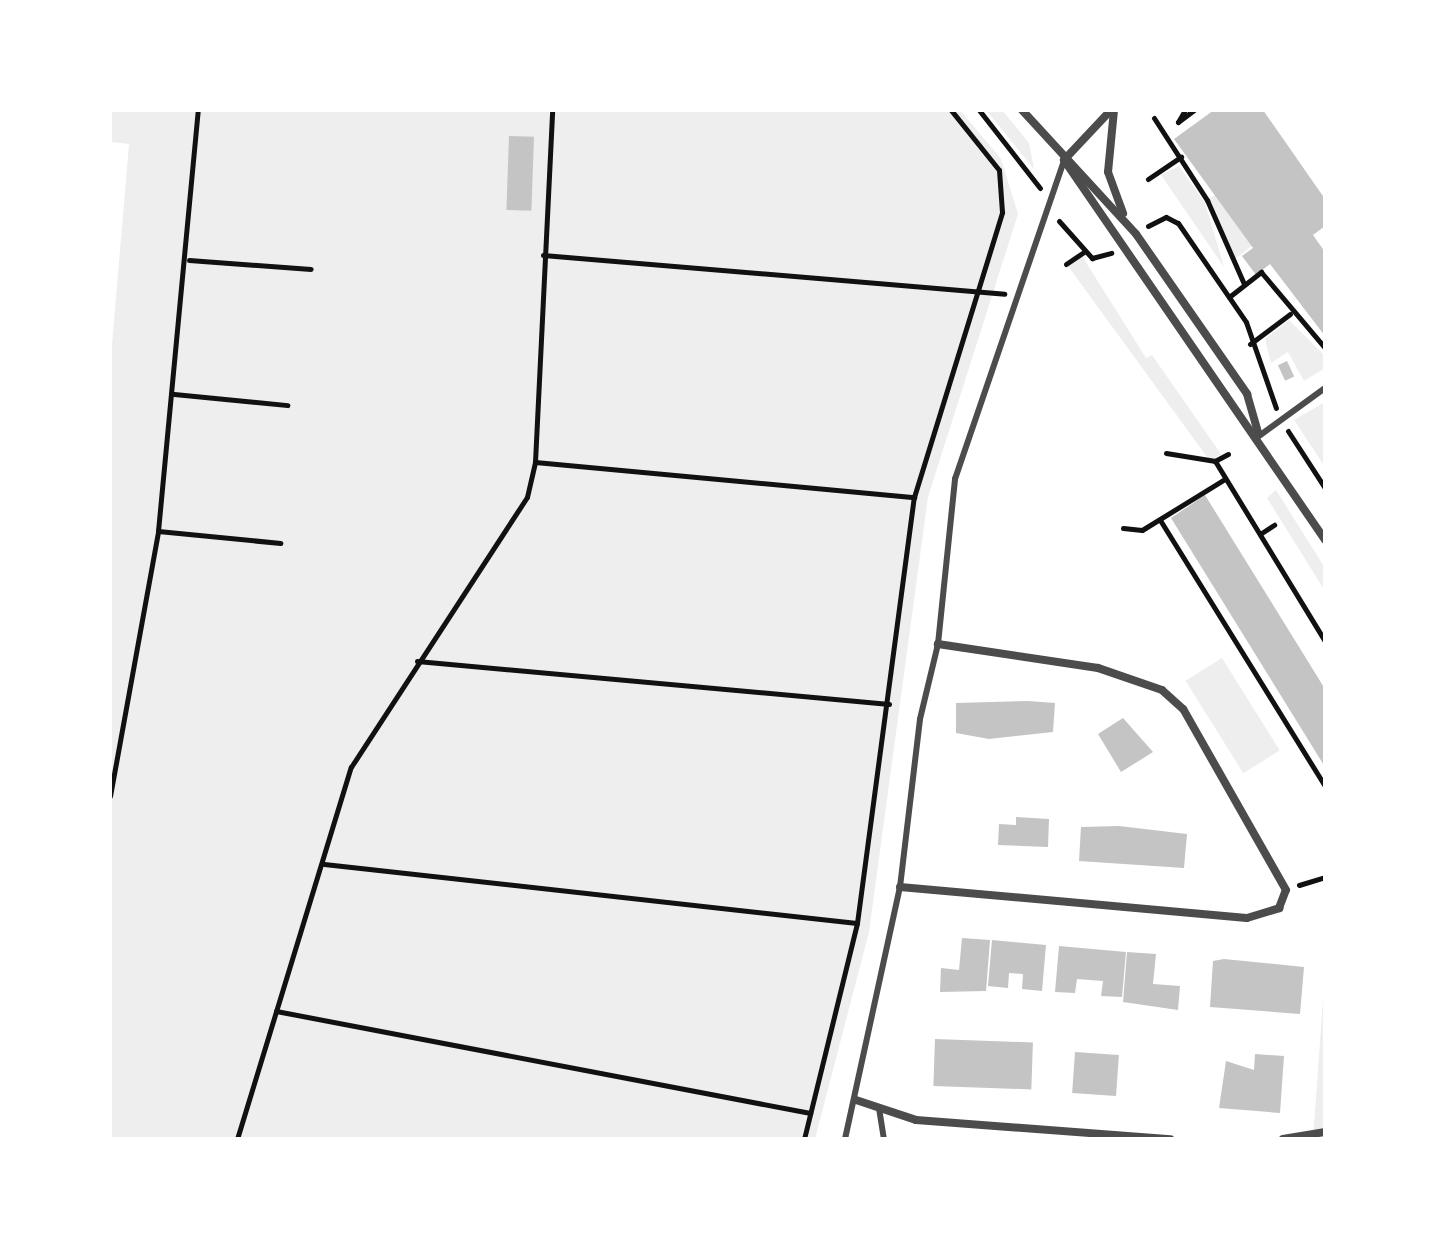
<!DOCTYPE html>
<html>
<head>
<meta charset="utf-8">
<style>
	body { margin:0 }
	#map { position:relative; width:1435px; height:1249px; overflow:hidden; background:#fff; font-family:Montserrat,sans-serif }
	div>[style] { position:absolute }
	.green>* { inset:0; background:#eee; transform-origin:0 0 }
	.building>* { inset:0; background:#c4c4c4; transform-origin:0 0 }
	.path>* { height:5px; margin:-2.5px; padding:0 2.5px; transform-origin:2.5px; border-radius:2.5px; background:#111 }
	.service>* { height:6px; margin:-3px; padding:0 3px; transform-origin:3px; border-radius:3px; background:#4c4c4c }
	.minor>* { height:8px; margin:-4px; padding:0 4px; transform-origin:4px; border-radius:4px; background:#4c4c4c }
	span { translate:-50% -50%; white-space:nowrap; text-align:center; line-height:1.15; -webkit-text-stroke:8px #fff; paint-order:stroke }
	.frame { position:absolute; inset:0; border:112px solid #fff; pointer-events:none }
</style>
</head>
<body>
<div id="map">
	<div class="green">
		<div style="clip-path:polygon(110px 110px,960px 110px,1001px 159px,1018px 214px,928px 497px,869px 932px,815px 1139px,110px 1139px,110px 368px,129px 144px,110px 142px)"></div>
		<div style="clip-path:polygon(986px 110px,1002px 110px,1029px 143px,1034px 169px)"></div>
		<div style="clip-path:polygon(1179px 166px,1205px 203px,1224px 267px,1161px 175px)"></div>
		<div style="clip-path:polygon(1215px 195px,1252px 246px,1232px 261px,1210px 198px)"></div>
		<div style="clip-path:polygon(1082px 256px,1146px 358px,1152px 355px,1221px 454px,1210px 461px,1068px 266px)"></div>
		<div style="clip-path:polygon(1289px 320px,1325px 356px,1325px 368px,1304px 381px,1288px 352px,1271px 363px,1265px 339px)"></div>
		<div style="clip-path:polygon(1325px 402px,1325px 467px,1294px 420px)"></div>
		<div style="clip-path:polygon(1276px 490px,1325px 568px,1325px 591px,1267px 498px)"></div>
		<div style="left:1222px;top:658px;width:109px;height:43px;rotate:58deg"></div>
		<div style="clip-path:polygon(1325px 972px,1325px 1139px,1313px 1139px)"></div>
	</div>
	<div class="building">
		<div style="clip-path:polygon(1214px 110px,1263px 110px,1325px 199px,1325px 226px,1313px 235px,1325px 252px,1325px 336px,1270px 264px,1256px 275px,1242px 256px,1253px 248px,1174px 139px)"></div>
		<div style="left:509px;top:136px;width:25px;height:74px;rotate:2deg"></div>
		<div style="left:1287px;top:361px;width:17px;height:10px;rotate:65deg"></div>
		<div style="clip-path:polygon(1205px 495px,1325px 689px,1325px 767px,1171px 518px)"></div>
		<div style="clip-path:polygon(1028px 701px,1055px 703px,1053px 732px,989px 739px,956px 733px,956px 703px)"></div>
		<div style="clip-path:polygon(1123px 718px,1153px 752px,1121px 772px,1098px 734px)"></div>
		<div style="clip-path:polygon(1016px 817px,1049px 819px,1048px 847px,998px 845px,999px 824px,1016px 825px)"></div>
		<div style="clip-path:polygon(1119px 826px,1187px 834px,1184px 868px,1079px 861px,1081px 827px)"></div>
		<div style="clip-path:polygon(962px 938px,990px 940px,986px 991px,940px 992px,941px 968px,959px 970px)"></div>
		<div style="clip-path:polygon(992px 940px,1046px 945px,1042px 991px,1022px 989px,1023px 974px,1009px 973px,1008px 988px,988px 986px)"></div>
		<div style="clip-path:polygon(1059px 946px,1126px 952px,1122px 997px,1101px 996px,1103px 981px,1077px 979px,1075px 993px,1055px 992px)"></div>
		<div style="clip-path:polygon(1127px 952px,1156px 954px,1153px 984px,1180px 986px,1178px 1010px,1123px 1002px)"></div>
		<div style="clip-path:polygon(1224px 959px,1304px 967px,1300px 1014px,1210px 1007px,1213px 961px)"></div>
		<div style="left:935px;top:1039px;width:98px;height:47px;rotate:2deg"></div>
		<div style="left:1075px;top:1052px;width:44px;height:41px;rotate:4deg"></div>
		<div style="clip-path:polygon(1255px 1054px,1284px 1056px,1280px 1113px,1219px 1108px,1226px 1061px,1254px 1070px)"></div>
	</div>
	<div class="path">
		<div style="left:979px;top:110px;width:99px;rotate:52deg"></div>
		<div style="left:1185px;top:110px;width:14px;rotate:120deg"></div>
		<div style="left:1178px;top:122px;width:20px;rotate:-37deg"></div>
		<div style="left:1154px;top:118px;width:98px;rotate:57.1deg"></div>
		<div style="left:1207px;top:200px;width:92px;rotate:66.2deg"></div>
		<div style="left:1148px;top:179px;width:40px;rotate:-34deg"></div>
		<div style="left:1059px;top:221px;width:50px;rotate:48.3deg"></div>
		<div style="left:1092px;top:258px;width:20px;rotate:-15deg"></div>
		<div style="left:1148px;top:226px;width:20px;rotate:-27deg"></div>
		<div style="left:1166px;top:217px;width:13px;rotate:27deg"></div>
		<div style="left:1178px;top:223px;width:120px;rotate:55.5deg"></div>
		<div style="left:1246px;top:322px;width:91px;rotate:70.8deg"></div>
		<div style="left:543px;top:255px;width:463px;rotate:4.8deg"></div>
		<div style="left:189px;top:260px;width:122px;rotate:4.2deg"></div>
		<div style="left:1066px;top:264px;width:22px;rotate:-34deg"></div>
		<div style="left:1229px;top:297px;width:41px;rotate:-38deg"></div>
		<div style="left:1261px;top:272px;width:99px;rotate:49.9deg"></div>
		<div style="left:1250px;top:344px;width:50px;rotate:-36.9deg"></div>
		<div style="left:174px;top:394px;width:114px;rotate:5.6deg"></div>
		<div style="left:1288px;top:431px;width:68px;rotate:57deg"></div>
		<div style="left:1166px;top:453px;width:50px;rotate:9.3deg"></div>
		<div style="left:1228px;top:454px;width:15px;rotate:152deg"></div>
		<div style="left:1215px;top:461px;width:211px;rotate:58.6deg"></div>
		<div style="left:535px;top:462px;width:381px;rotate:5.3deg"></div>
		<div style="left:1160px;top:520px;width:313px;rotate:58.2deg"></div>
		<div style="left:1123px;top:528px;width:19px;rotate:6deg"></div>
		<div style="left:1142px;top:530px;width:97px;rotate:-31.6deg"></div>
		<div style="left:158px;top:531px;width:123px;rotate:5.6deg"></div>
		<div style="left:1260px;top:534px;width:17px;rotate:-33deg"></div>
		<div style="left:417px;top:661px;width:474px;rotate:5.2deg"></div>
		<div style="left:110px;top:796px;width:269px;rotate:-79.7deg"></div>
		<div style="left:158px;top:531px;width:423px;rotate:-84.6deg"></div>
		<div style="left:324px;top:864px;width:536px;rotate:6.32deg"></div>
		<div style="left:1299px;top:885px;width:27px;rotate:-17deg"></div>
		<div style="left:276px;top:1011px;width:544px;rotate:10.81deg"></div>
		<div style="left:237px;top:1139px;width:389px;rotate:-73deg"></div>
		<div style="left:351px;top:767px;width:322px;rotate:-56.9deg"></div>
		<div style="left:527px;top:497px;width:36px;rotate:-77deg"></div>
		<div style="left:535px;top:462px;width:352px;rotate:-87.2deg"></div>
		<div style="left:804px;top:1139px;width:222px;rotate:-76.2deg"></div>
		<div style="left:857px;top:923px;width:430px;rotate:-82.4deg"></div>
		<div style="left:914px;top:497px;width:298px;rotate:-72.8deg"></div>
		<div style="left:1002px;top:212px;width:42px;rotate:-94.1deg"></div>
		<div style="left:999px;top:170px;width:77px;rotate:-128.7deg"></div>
	</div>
	<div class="service">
		<div style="left:1259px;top:436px;width:82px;rotate:-36deg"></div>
		<div style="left:879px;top:1108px;width:31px;rotate:81deg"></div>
		<div style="left:845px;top:1139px;width:258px;rotate:-77.7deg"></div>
		<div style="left:900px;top:887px;width:169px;rotate:-83.2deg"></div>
		<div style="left:920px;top:719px;width:77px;rotate:-76.5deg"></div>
		<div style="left:938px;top:644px;width:166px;rotate:-84.1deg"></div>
		<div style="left:955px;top:479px;width:337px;rotate:-71.1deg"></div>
	</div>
	<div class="minor">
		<div style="left:1022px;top:110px;width:168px;rotate:47.4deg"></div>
		<div style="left:1136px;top:234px;width:195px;rotate:55.2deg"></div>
		<div style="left:1247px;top:394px;width:40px;rotate:74deg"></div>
		<div style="left:1114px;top:110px;width:62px;rotate:95.5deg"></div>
		<div style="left:1108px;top:172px;width:44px;rotate:69.9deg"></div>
		<div style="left:1064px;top:160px;width:461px;rotate:55.5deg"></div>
		<div style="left:1064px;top:160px;width:69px;rotate:-46.8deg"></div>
		<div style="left:900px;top:887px;width:348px;rotate:5.1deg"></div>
		<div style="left:1247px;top:918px;width:34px;rotate:-17deg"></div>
		<div style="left:1279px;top:908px;width:19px;rotate:-69deg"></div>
		<div style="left:1286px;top:890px;width:208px;rotate:-119.6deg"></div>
		<div style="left:1183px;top:709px;width:28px;rotate:-138deg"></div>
		<div style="left:1162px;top:690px;width:68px;rotate:-161deg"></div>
		<div style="left:1098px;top:668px;width:162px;rotate:-171.5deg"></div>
		<div style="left:856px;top:1100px;width:63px;rotate:18.4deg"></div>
		<div style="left:916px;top:1120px;width:255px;rotate:4.3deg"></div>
		<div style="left:1283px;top:1139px;width:43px;rotate:-9.5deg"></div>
	</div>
	<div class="frame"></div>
</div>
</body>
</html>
